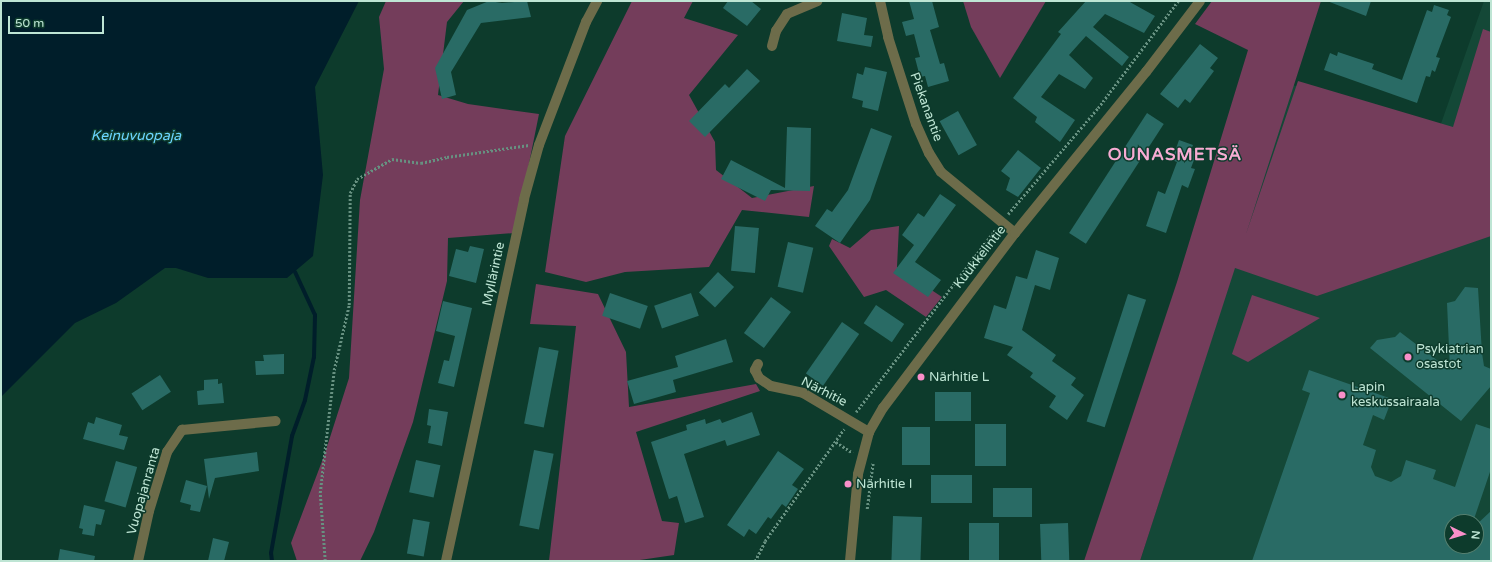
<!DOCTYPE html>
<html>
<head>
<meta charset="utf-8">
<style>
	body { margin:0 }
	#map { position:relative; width:1492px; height:562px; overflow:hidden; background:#0d3b2c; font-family:"Varela Round",sans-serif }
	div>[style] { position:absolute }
	.built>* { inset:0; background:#144837 }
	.green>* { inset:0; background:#743d5b }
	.water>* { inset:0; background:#001e2a }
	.stream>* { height:4px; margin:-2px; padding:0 2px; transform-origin:2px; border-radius:2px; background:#001e2a }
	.building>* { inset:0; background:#296b65; transform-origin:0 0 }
	.path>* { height:2.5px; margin-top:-1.25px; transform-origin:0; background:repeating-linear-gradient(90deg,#679181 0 2px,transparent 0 4px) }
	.minor>* { height:10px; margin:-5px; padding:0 5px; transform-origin:5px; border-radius:5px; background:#6d6c4a }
	.dots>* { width:11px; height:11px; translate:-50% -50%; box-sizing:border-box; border:2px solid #0d3b2c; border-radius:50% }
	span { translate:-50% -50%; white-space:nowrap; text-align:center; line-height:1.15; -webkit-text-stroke:3px #0d3b2c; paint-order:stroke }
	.street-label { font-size:13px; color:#bee5d4 }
	.poi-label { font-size:13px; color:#bee5d4 }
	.left { translate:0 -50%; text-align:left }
	.water-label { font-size:14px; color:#6cd4ff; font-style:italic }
	.district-label { font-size:17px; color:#f7acd3; font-weight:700; letter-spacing:1px }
	.frame { position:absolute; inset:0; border:2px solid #bee5d4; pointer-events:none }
	.north { position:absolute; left:1444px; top:514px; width:40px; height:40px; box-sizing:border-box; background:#0d3b2c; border:1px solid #547f6f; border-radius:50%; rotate:95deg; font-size:11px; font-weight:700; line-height:16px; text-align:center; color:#bee5d4 }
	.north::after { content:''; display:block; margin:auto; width:14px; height:18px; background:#f98fc9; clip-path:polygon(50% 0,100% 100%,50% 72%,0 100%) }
	.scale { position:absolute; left:8px; top:16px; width:96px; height:18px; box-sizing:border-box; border:2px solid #bee5d4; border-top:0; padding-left:5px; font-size:12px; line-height:14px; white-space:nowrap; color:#bee5d4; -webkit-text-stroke:3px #0d3b2c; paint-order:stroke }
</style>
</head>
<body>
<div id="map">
	<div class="built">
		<div style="clip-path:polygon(evenodd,1484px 1px,1491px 1px,1491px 561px,1140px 561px,1293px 85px,1437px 135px,1484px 1px,1452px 522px,1476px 522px,1476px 546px,1452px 546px,1452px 522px)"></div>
	</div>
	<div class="green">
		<div style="clip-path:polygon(386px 1px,464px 1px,447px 22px,438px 95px,468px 104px,539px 114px,515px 233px,448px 238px,447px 281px,413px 422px,374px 532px,360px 561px,297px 561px,291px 543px,324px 456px,349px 378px,360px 200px,384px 69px,379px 17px)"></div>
		<div style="clip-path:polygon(632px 1px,693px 1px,684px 18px,738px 35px,689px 95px,715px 142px,716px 170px,752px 198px,814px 186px,809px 217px,742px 210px,709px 267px,625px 272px,586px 282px,545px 272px,565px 136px)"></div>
		<div style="clip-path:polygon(963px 1px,1046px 1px,1000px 78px,971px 27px)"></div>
		<div style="clip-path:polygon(1212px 1px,1321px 1px,1246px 234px,1298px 81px,1453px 127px,1483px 29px,1491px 32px,1491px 236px,1317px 296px,1235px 268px,1140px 561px,1084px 561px,1177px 282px,1248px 50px,1195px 24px)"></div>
		<div style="clip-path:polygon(899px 226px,897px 267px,942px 297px,926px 317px,886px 290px,864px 297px,829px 246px,832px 239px,850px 248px,871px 230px)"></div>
		<div style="clip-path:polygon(536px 284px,598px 294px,626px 352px,629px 407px,756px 384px,760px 391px,636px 432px,662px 521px,679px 523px,674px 555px,633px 561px,549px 561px,576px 326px,530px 324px)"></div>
		<div style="clip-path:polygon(1252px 295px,1320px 318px,1248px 362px,1232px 354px)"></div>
	</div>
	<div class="water">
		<div style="clip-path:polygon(1px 1px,359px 1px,315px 87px,323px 175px,313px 256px,287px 278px,208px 278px,176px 268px,165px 268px,116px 303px,75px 323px,1px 397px)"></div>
	</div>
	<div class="stream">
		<div style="left:272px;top:561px;width:8px;rotate:-97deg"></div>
		<div style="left:271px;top:553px;width:119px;rotate:-79.8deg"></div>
		<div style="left:292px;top:436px;width:38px;rotate:-70deg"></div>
		<div style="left:305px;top:400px;width:44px;rotate:-78.2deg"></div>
		<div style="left:314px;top:357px;width:42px;rotate:-88.6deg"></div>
		<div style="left:315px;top:315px;width:47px;rotate:-114.9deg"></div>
	</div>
	<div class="building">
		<div style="clip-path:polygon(489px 1px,502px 3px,527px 1px,531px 17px,481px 23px,451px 72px,456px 95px,442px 99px,435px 68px,467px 10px)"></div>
		<div style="clip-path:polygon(728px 1px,751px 1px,761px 9px,747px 26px,723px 8px)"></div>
		<div style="clip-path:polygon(909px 1px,932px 1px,939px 27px,930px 30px,940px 64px,944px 63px,949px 81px,928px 87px,925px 76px,920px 77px,915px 58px,920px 57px,914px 34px,906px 36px,902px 22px,914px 19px)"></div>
		<div style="clip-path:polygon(1086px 1px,1128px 1px,1155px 16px,1144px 33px,1105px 14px,1093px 27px,1129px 57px,1122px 66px,1086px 36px,1069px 55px,1093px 78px,1085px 89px,1059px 74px,1041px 97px,1075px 120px,1060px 142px,1035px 122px,1037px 117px,1013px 98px,1061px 34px,1058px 32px)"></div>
		<div style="clip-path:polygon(1327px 1px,1371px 1px,1366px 16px)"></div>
		<div style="clip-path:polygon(1434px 5px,1449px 10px,1447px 15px,1451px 17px,1436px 57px,1440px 58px,1435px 72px,1432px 70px,1430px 77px,1426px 76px,1417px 103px,1324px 70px,1330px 53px,1337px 56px,1338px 52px,1374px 64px,1372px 69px,1402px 80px,1427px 10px,1432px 12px)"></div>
		<div style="clip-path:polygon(842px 13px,867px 18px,864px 35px,873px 36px,871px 47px,837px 41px)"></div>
		<div style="clip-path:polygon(1200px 44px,1218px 58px,1210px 68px,1214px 71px,1190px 103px,1185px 99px,1178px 108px,1160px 94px)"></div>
		<div style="clip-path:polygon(865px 67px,887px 72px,878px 111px,862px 107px,863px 101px,852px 98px,857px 73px,863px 75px)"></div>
		<div style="clip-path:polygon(747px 69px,760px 81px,705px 137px,689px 121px,725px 84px,729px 88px)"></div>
		<div style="left:958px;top:111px;width:39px;height:21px;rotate:61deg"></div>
		<div style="left:1147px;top:113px;width:20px;height:143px;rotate:33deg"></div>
		<div style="clip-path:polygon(787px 127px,811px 128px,810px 191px,771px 190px,765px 201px,721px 179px,731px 160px,785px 188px)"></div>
		<div style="clip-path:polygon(871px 128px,892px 136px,870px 200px,840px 243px,815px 226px,827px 209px,832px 212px,848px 190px)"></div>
		<div style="clip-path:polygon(1179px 140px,1193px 145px,1191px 150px,1197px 152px,1191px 168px,1195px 169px,1188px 188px,1182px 185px,1166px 233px,1146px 226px,1158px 191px,1165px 194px,1177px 162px,1172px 160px)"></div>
		<div style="clip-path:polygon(1018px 150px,1041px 168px,1018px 197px,1006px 190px,1010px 178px,1001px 171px)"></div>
		<div style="clip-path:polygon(940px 194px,956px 205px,915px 262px,941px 280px,928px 297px,893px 273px,914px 245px,902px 235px,918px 213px,924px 217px)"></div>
		<div style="left:735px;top:226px;width:24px;height:45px;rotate:5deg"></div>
		<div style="left:788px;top:242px;width:26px;height:46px;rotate:13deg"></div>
		<div style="clip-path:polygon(470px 246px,484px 249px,476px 283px,449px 276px,456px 249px,468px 252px)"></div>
		<div style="clip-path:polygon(1036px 250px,1059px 258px,1050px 290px,1035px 285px,1022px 330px,1056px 355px,1052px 361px,1076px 378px,1071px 385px,1084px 395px,1067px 420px,1049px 407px,1056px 396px,1030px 377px,1033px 373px,1007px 355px,1013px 347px,984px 338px,994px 305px,1006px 309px,1016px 276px,1027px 279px)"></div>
		<div style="left:718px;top:272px;width:22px;height:28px;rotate:43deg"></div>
		<div style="clip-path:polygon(1465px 287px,1478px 288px,1482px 353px,1484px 366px,1491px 369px,1491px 386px,1461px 421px,1370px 348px,1377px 340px,1395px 337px,1400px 332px,1450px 370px,1447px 303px,1455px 301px)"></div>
		<div style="left:610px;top:293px;width:40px;height:24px;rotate:19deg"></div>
		<div style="left:691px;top:293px;width:24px;height:39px;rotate:71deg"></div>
		<div style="left:1128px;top:294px;width:19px;height:134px;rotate:18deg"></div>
		<div style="left:771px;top:297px;width:25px;height:45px;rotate:37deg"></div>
		<div style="clip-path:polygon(443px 301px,472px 308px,454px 387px,438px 383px,444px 360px,449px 361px,455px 336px,436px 331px)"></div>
		<div style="left:876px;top:305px;width:34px;height:22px;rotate:34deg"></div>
		<div style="left:842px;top:322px;width:21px;height:63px;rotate:35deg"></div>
		<div style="clip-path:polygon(726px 339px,733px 362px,673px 380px,676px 392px,634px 404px,627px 381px,678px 367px,675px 356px)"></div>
		<div style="left:539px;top:347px;width:20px;height:78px;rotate:11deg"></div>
		<div style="clip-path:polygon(284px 354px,284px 374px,256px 375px,255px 361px,264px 361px,263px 355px)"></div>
		<div style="clip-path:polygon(1309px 370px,1392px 399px,1384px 420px,1373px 415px,1363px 445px,1376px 450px,1371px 467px,1375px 476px,1391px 482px,1401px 476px,1406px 460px,1436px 470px,1433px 479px,1455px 487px,1476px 424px,1491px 429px,1491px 469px,1473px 522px,1452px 522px,1452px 546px,1476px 546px,1476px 525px,1491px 511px,1491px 561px,1252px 561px,1310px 393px,1302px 390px)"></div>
		<div style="left:160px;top:375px;width:20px;height:34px;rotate:57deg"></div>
		<div style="clip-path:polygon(218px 379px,218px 384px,222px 383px,224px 403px,198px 405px,197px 391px,204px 390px,204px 380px)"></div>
		<div style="left:935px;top:392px;width:36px;height:29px"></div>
		<div style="clip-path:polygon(429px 409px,448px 412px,442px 446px,428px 443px,431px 426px,427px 425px)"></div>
		<div style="clip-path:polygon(752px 412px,760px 435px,727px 446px,725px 440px,684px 454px,704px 517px,685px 523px,677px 496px,669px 499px,651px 442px,687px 430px,686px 425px,705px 419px,706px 424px,720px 419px,722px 423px)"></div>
		<div style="clip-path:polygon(96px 417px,122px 425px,119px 435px,128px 437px,124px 450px,83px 439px,88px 422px,94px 424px)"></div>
		<div style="left:975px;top:424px;width:31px;height:42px"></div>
		<div style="left:902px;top:427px;width:28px;height:38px"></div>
		<div style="left:534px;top:450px;width:20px;height:77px;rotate:11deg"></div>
		<div style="clip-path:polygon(778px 451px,804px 469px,792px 485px,798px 489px,786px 507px,782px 504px,771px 519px,768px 517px,756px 534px,749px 529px,744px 537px,727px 525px)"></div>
		<div style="clip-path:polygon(257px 452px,259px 471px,215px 478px,209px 499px,204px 459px)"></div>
		<div style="left:416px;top:460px;width:25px;height:33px;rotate:12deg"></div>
		<div style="left:116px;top:461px;width:22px;height:42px;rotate:16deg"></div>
		<div style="left:931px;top:475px;width:41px;height:28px"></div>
		<div style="clip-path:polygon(186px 480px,207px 486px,200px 512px,190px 510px,191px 505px,180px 502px)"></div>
		<div style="left:993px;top:488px;width:39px;height:29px"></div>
		<div style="clip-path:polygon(84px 505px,105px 510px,101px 525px,96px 524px,94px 536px,82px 534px,83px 529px,79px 528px)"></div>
		<div style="left:893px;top:516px;width:29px;height:45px;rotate:2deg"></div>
		<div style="left:413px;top:519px;width:17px;height:35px;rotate:10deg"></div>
		<div style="left:969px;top:523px;width:30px;height:38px"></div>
		<div style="left:1068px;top:523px;width:38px;height:28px;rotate:88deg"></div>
		<div style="clip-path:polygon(213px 538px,229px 542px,224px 561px,208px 561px)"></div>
		<div style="clip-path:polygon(60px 549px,95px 556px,94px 561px,58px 561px)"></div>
	</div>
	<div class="path">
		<div style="left:1008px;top:214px;width:139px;rotate:-49.7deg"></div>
		<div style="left:1098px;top:108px;width:134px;rotate:-53.2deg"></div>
		<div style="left:856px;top:412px;width:229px;rotate:-52.6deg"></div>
		<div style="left:836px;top:442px;width:20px;rotate:33deg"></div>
		<div style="left:867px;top:509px;width:47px;rotate:-82.7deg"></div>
		<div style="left:325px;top:561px;width:68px;rotate:-94.2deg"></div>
		<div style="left:320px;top:493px;width:124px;rotate:-83.5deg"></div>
		<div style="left:334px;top:370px;width:67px;rotate:-77deg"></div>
		<div style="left:349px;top:305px;width:112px;rotate:-89.5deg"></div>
		<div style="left:350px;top:193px;width:16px;rotate:-63deg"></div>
		<div style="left:357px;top:179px;width:40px;rotate:-29.7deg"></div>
		<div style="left:392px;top:159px;width:29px;rotate:8deg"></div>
		<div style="left:421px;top:163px;width:27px;rotate:-13deg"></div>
		<div style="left:447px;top:157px;width:83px;rotate:-8.3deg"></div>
		<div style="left:755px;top:561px;width:22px;rotate:-63deg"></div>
		<div style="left:765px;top:541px;width:137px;rotate:-54.8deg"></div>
	</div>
	<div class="minor">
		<div style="left:880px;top:1px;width:37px;rotate:77deg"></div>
		<div style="left:888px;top:37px;width:91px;rotate:72.2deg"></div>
		<div style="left:916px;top:124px;width:32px;rotate:66deg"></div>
		<div style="left:929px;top:153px;width:22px;rotate:58deg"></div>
		<div style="left:941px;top:172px;width:96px;rotate:39.5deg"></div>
		<div style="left:772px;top:46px;width:16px;rotate:-75deg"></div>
		<div style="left:776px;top:31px;width:20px;rotate:-57deg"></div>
		<div style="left:787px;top:14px;width:33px;rotate:-23deg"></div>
		<div style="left:758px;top:364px;width:7px;rotate:117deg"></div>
		<div style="left:755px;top:370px;width:9px;rotate:63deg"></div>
		<div style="left:759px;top:378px;width:14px;rotate:34deg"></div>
		<div style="left:771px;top:386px;width:33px;rotate:12deg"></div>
		<div style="left:803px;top:393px;width:77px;rotate:30.6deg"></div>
		<div style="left:138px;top:561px;width:51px;rotate:-77.6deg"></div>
		<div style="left:149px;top:511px;width:62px;rotate:-73deg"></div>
		<div style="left:167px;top:452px;width:27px;rotate:-56deg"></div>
		<div style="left:182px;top:430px;width:94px;rotate:-5.5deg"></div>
		<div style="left:446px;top:561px;width:370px;rotate:-77.8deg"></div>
		<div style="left:524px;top:199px;width:56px;rotate:-74.5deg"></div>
		<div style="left:539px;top:145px;width:132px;rotate:-69.1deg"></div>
		<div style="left:586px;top:22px;width:24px;rotate:-62deg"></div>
		<div style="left:850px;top:561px;width:87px;rotate:-84.7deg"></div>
		<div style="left:858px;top:474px;width:43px;rotate:-75.3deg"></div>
		<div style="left:869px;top:432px;width:28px;rotate:-60deg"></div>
		<div style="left:883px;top:408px;width:219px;rotate:-53deg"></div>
		<div style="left:1015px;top:233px;width:208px;rotate:-50.9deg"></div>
		<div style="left:1146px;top:72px;width:89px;rotate:-52.7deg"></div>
	</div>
	<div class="dots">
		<div style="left:1408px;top:357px;background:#f98fc9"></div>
		<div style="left:921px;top:377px;background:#f98fc9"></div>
		<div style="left:1342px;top:395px;background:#f98fc9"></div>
		<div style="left:848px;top:484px;background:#f98fc9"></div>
	</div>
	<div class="street-label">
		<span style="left:926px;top:107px;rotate:70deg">Piekanantie</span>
		<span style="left:980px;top:257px;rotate:-52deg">Kuukkelintie</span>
		<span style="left:494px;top:274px;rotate:-78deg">Myllärintie</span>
		<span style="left:824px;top:392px;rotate:27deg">Närhitie</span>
		<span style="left:144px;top:491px;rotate:-74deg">Vuopajanranta</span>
	</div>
	<div class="poi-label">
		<span class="left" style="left:1416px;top:357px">Psykiatrian<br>osastot</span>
		<span class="left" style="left:929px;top:377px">Närhitie L</span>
		<span class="left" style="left:1351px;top:395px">Lapin<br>keskussairaala</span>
		<span class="left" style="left:856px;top:484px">Närhitie I</span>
	</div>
	<div class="water-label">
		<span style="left:136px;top:136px">Keinuvuopaja</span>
	</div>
	<div class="district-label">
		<span style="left:1175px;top:155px">OUNASMETSÄ</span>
	</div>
	<div class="frame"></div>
	<div class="north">N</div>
	<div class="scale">50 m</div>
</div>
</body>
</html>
